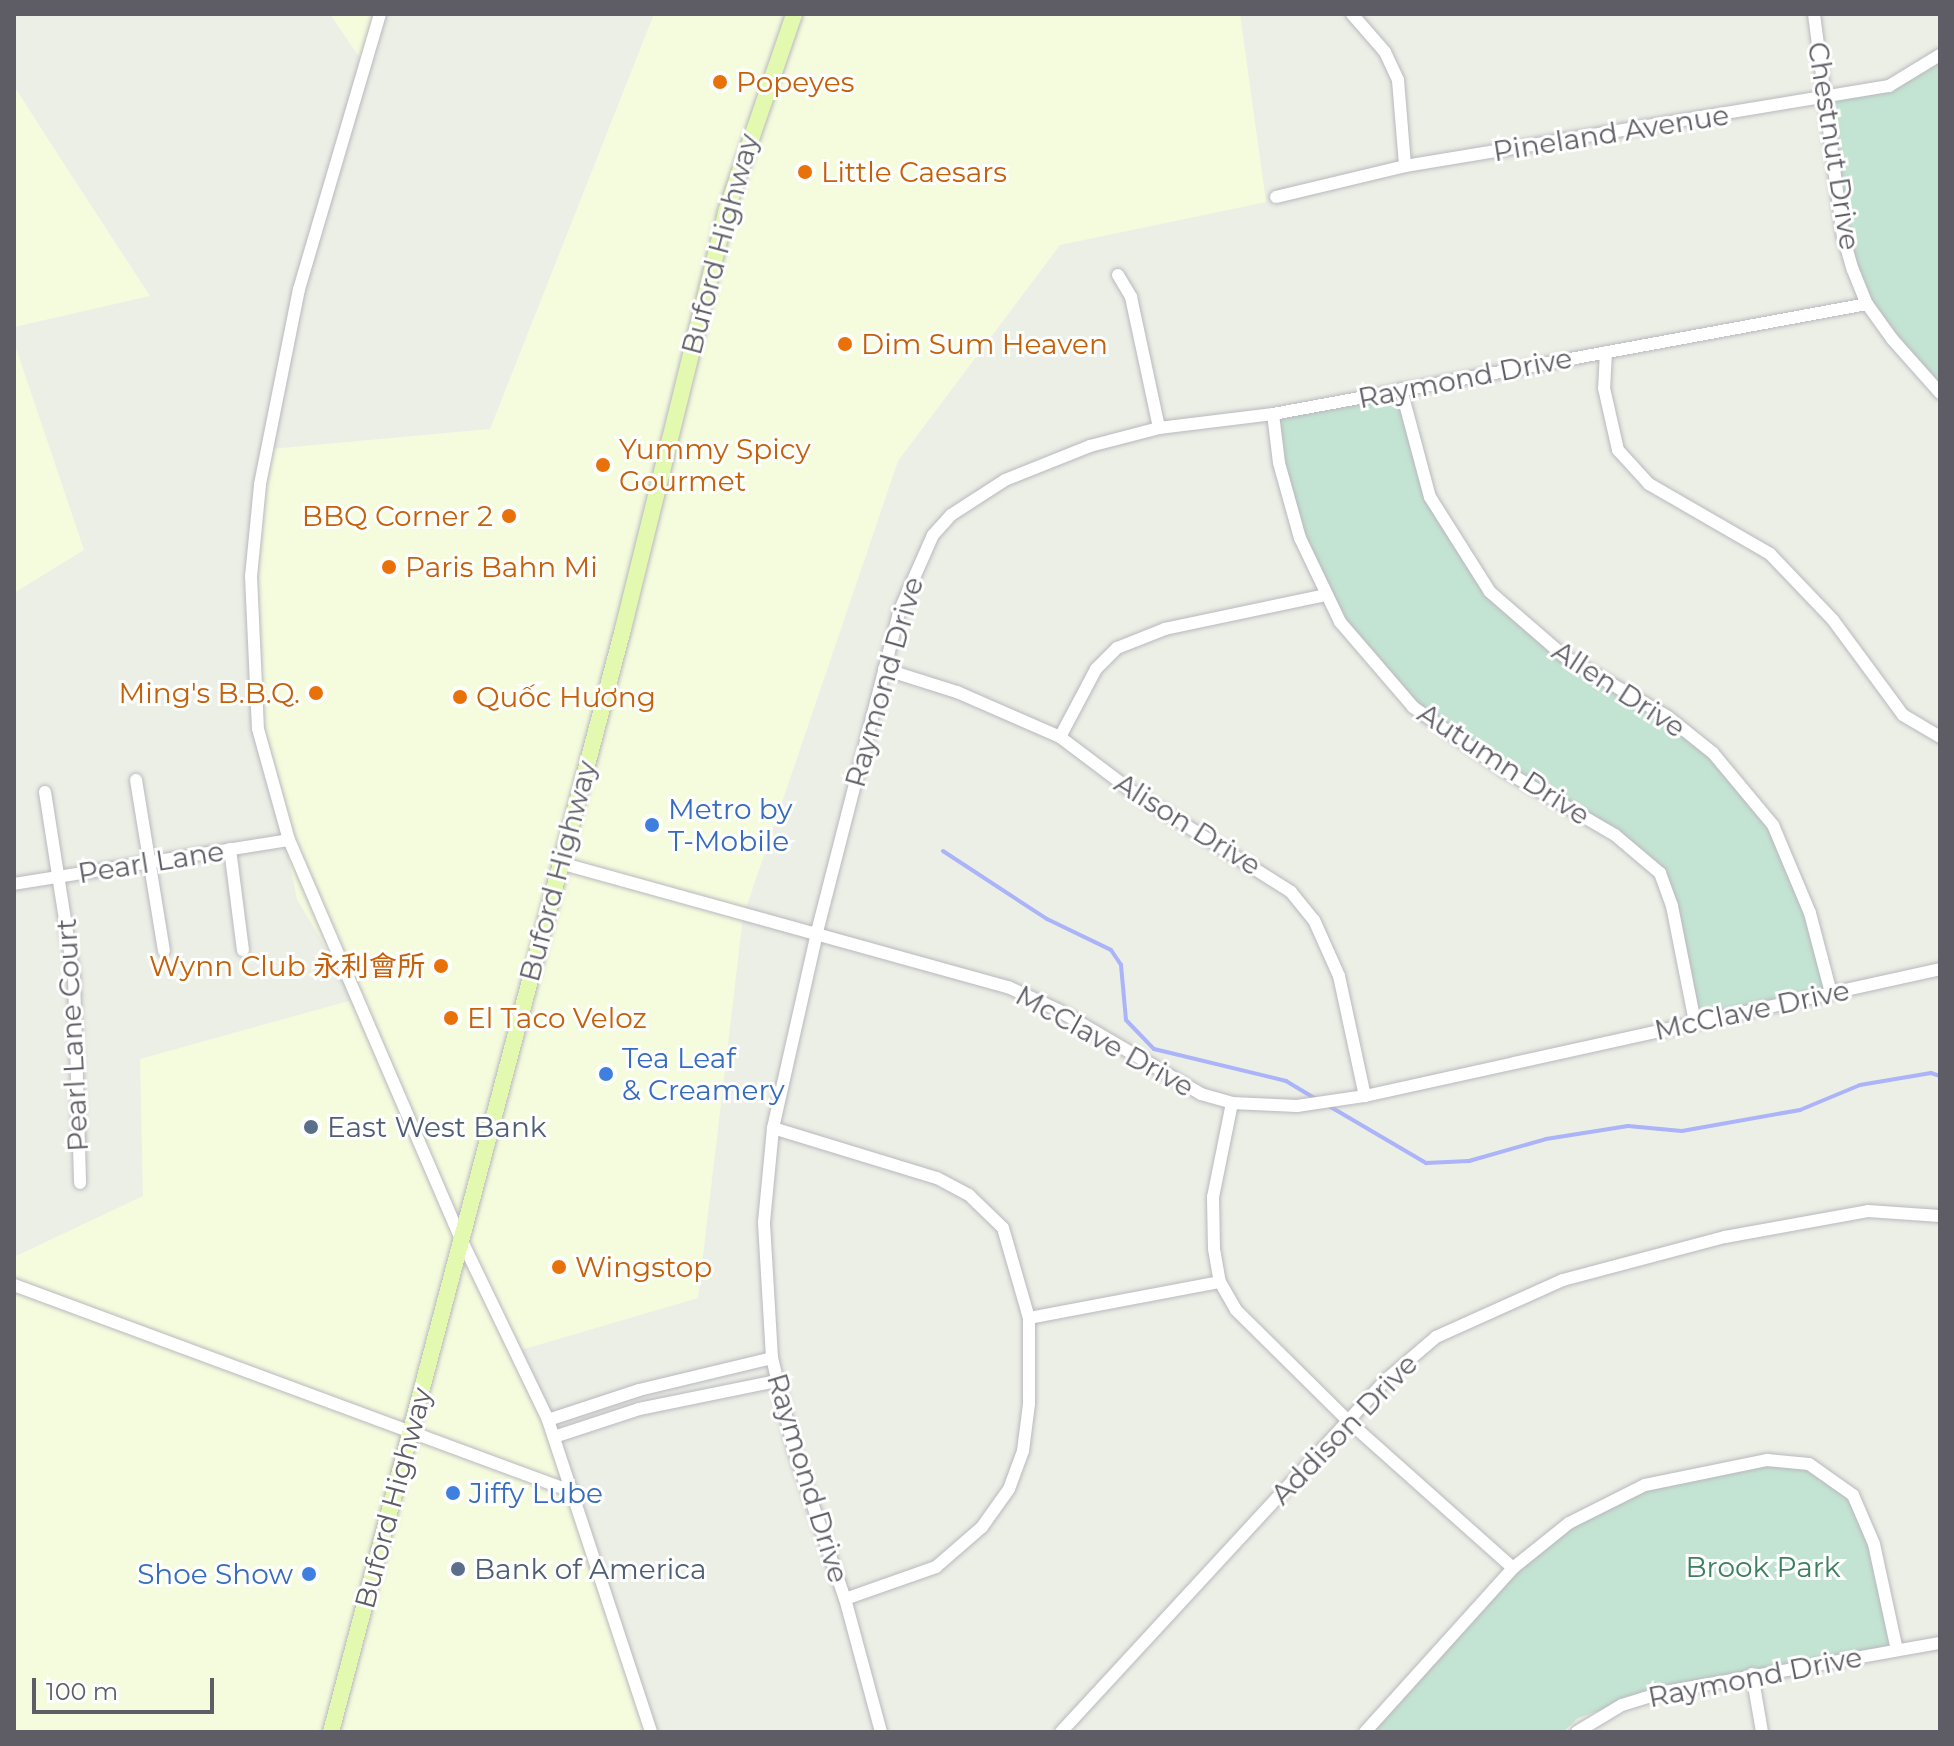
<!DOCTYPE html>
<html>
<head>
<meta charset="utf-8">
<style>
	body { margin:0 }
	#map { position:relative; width:1954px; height:1746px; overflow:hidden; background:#ecefe6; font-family:Montserrat,"Noto Sans SC",sans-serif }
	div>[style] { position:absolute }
	.commercial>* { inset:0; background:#f5fcde }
	.green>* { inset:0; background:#c4e4d3 }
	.stream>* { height:4px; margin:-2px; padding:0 2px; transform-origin:2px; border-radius:2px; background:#abb3f9 }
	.roads { filter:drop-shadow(0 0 2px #b9b8be) drop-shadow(0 0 2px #b9b8be) }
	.minor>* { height:12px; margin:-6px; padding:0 6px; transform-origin:6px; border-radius:6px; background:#fff }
	.major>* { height:16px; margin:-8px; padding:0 8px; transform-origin:8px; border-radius:8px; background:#e3f9b0 }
	.dots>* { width:22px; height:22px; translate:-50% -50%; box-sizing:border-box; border:4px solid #fff; border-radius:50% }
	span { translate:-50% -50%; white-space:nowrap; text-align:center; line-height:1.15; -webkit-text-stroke:6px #fff; paint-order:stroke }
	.food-label { font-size:28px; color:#c56008 }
	.left { translate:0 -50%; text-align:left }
	.right { translate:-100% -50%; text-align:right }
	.street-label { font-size:28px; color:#5e5d65 }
	.shop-label { font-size:28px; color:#366cbe }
	.service-label { font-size:28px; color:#4e5e75 }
	.park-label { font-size:28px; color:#3a7f5e }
	.frame { position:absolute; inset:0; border:16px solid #5e5d65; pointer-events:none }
	.scale { position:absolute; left:32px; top:1678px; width:182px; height:36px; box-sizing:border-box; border:4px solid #5e5d65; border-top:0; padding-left:10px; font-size:24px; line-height:28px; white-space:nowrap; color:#5e5d65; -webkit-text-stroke:6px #fff; paint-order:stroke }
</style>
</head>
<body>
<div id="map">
	<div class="commercial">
		<div style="clip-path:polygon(330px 14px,379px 14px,364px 64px)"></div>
		<div style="clip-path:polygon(654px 14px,1240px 14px,1266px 202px,1060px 245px,898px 461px,743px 917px,698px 1298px,514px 1352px,576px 1493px,649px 1732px,14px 1732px,14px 1257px,143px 1196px,140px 1059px,356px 999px,297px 899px,257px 706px,260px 450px,490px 429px)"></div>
		<div style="clip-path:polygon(14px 86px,66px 167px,150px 296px,14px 327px)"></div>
		<div style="clip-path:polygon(14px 342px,84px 550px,14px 593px)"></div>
	</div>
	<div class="green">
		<div style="clip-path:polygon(1940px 56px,1940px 395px,1864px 310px,1838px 162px,1819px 97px,1906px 81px)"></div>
		<div style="clip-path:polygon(1400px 390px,1430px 498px,1480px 581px,1560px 656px,1720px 756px,1766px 817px,1800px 883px,1834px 994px,1698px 1021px,1670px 897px,1645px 856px,1382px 679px,1318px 585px,1292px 521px,1273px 415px)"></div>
		<div style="clip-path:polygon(1784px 1459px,1838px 1484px,1871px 1539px,1896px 1653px,1680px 1683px,1578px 1718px,1563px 1732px,1366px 1732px,1471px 1618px,1574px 1518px,1645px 1485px)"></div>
	</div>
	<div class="stream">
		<div style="left:943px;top:851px;width:124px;rotate:33.2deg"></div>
		<div style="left:1047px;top:919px;width:71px;rotate:25.8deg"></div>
		<div style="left:1111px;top:950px;width:18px;rotate:56deg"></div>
		<div style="left:1121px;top:965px;width:55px;rotate:84.8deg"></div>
		<div style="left:1126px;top:1020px;width:40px;rotate:46deg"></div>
		<div style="left:1154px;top:1049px;width:136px;rotate:13.6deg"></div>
		<div style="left:1286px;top:1081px;width:37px;rotate:31deg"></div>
		<div style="left:1329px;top:1106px;width:113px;rotate:30.4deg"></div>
		<div style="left:1426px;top:1163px;width:43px;rotate:-2.7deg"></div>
		<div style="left:1469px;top:1161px;width:80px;rotate:-15.9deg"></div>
		<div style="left:1546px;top:1139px;width:83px;rotate:-9deg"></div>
		<div style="left:1628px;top:1126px;width:54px;rotate:5.3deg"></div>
		<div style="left:1682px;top:1131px;width:120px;rotate:-10.1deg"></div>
		<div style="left:1800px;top:1110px;width:65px;rotate:-22.6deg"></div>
		<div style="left:1860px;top:1085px;width:72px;rotate:-9.6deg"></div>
		<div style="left:1931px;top:1073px;width:9px;rotate:18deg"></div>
	</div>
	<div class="roads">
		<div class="minor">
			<div style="left:380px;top:14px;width:287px;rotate:106.4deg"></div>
			<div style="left:299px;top:289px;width:200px;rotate:101.3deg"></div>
			<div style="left:260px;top:485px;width:91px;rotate:95.6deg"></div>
			<div style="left:251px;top:576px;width:153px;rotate:87.4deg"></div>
			<div style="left:258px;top:729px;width:115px;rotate:74.4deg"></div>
			<div style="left:289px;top:840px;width:437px;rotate:66.7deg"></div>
			<div style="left:462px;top:1241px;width:199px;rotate:64.3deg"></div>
			<div style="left:548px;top:1420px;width:329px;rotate:71.7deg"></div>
			<div style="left:1352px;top:14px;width:50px;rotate:49deg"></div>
			<div style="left:1385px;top:52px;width:31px;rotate:65deg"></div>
			<div style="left:1398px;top:80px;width:86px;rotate:85.3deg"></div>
			<div style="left:1814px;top:14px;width:224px;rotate:82.6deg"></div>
			<div style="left:1843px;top:236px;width:35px;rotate:74deg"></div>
			<div style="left:1853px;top:270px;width:37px;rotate:68deg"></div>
			<div style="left:1867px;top:304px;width:44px;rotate:54.2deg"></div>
			<div style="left:1893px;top:340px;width:71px;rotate:48.4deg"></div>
			<div style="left:1276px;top:197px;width:133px;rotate:-13.5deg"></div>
			<div style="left:1405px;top:166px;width:491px;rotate:-9.4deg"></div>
			<div style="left:1889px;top:86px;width:60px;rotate:-31.3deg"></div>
			<div style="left:1118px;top:275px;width:26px;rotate:59deg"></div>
			<div style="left:1131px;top:297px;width:134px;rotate:77.9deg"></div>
			<div style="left:1606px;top:352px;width:36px;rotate:93deg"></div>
			<div style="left:1604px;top:388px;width:64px;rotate:77.3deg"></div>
			<div style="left:1618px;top:450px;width:46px;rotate:47.6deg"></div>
			<div style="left:1649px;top:484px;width:140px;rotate:30deg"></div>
			<div style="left:1770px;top:554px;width:91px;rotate:46.3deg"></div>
			<div style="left:1833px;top:620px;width:118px;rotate:53.6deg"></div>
			<div style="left:1903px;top:715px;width:43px;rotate:30.7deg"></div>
			<div style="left:1401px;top:389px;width:112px;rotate:75deg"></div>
			<div style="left:1430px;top:497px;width:112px;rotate:57.7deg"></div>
			<div style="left:1490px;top:592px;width:98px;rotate:40.9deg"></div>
			<div style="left:1564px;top:656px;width:121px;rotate:30.4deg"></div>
			<div style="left:1668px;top:717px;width:58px;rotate:38.7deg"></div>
			<div style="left:1713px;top:753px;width:94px;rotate:50.2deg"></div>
			<div style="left:1773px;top:825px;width:95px;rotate:67.2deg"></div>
			<div style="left:1810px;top:913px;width:83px;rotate:75.3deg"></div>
			<div style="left:1273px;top:414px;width:49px;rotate:83deg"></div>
			<div style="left:1279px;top:463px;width:78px;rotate:74.4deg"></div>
			<div style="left:1300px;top:538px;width:93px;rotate:64.5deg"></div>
			<div style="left:1340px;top:622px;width:112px;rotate:49.3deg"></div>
			<div style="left:1413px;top:707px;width:112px;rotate:34.8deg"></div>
			<div style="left:1505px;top:771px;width:127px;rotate:30.2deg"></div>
			<div style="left:1615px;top:835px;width:59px;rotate:40.2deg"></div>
			<div style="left:1660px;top:873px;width:35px;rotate:70deg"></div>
			<div style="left:1672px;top:906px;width:118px;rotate:78.8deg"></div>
			<div style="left:884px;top:669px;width:77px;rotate:17.5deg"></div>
			<div style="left:957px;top:692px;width:112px;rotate:23.6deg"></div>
			<div style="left:1060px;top:737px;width:91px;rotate:37deg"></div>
			<div style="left:1133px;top:792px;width:187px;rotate:32.3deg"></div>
			<div style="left:1291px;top:892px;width:36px;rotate:51deg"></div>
			<div style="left:1314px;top:920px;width:61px;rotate:65.9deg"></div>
			<div style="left:1339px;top:976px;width:123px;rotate:77.8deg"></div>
			<div style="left:1060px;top:737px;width:77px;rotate:-62.1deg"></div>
			<div style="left:1096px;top:669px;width:30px;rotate:-45deg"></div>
			<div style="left:1117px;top:648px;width:52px;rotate:-21.6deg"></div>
			<div style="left:1165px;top:629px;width:165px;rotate:-11.9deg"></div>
			<div style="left:136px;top:780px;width:173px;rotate:80.7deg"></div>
			<div style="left:45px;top:792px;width:188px;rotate:81.1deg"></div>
			<div style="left:74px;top:978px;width:205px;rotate:88.3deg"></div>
			<div style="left:230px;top:849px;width:102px;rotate:82.7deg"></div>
			<div style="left:560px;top:863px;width:465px;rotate:15.5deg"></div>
			<div style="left:1008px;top:987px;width:55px;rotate:24.7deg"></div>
			<div style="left:1058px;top:1010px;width:166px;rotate:30.4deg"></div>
			<div style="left:1201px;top:1094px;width:32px;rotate:16deg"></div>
			<div style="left:1232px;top:1103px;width:65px;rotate:2.6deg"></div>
			<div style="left:1297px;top:1106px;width:69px;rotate:-8.4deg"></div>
			<div style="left:1365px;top:1096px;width:589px;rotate:-12.45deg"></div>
			<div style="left:14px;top:884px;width:278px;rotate:-9.1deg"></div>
			<div style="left:1232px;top:1103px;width:96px;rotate:101.4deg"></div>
			<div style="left:1213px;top:1197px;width:52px;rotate:88.9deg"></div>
			<div style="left:1214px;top:1249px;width:34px;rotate:80deg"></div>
			<div style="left:1220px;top:1282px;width:32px;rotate:60deg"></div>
			<div style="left:1236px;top:1310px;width:158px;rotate:44.7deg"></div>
			<div style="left:1348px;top:1421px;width:221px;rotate:41.7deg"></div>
			<div style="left:773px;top:1128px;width:171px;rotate:17deg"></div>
			<div style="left:937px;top:1178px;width:36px;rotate:28deg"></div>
			<div style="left:969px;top:1195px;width:47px;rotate:44.1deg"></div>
			<div style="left:1003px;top:1228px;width:94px;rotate:73.9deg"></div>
			<div style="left:1029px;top:1318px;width:86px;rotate:90deg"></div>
			<div style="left:1029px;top:1404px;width:47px;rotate:97.3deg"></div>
			<div style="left:1023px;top:1451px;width:40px;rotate:110.2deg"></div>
			<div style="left:1009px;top:1489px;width:47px;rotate:125.4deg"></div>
			<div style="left:982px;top:1527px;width:61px;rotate:139deg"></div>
			<div style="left:936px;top:1567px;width:96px;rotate:160.6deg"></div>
			<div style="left:14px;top:1285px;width:599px;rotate:20.31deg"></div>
			<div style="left:1029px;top:1318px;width:194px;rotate:-10.7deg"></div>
			<div style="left:548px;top:1420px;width:96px;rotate:-18.2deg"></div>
			<div style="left:639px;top:1390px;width:137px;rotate:-13.5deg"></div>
			<div style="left:554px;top:1437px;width:89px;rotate:-18.2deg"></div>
			<div style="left:639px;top:1409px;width:141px;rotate:-11.5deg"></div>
			<div style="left:1752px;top:1674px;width:59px;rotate:80.2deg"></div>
			<div style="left:881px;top:1732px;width:138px;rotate:-105.1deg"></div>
			<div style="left:845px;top:1599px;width:157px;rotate:-108.9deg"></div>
			<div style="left:794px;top:1450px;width:95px;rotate:-103.4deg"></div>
			<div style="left:772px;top:1358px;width:136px;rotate:-93.4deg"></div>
			<div style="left:764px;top:1222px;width:94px;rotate:-84.5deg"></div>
			<div style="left:773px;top:1128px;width:201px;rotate:-77.3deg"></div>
			<div style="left:817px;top:932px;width:330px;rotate:-75.6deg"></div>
			<div style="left:899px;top:612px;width:84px;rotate:-66.2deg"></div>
			<div style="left:933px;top:535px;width:27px;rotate:-48deg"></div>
			<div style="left:951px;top:515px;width:64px;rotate:-32.9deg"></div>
			<div style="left:1005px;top:480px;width:92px;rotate:-21.8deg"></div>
			<div style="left:1090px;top:446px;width:71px;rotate:-14.6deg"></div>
			<div style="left:1159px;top:428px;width:115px;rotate:-7deg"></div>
			<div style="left:1273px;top:414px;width:604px;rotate:-10.49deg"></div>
			<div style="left:1061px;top:1732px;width:481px;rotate:-47.3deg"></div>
			<div style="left:1387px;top:1379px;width:65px;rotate:-40.6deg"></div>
			<div style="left:1436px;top:1337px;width:139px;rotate:-24.2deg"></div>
			<div style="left:1563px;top:1280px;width:168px;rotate:-14.9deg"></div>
			<div style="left:1725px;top:1237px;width:145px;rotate:-10.3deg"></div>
			<div style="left:1868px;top:1211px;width:72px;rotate:4deg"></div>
			<div style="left:1365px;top:1732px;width:221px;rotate:-47.9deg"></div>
			<div style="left:1513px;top:1568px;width:72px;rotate:-38.8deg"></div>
			<div style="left:1569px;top:1523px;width:85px;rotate:-26.6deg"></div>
			<div style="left:1645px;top:1485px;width:125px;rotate:-11.6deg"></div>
			<div style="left:1767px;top:1460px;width:42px;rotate:5.4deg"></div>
			<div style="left:1809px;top:1464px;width:54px;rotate:35.2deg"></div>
			<div style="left:1853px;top:1495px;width:53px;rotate:66.8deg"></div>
			<div style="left:1874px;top:1544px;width:108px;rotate:77.8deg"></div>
			<div style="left:1577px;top:1732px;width:52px;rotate:-31deg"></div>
			<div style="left:1622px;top:1705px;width:44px;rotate:-17.2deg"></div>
			<div style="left:1664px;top:1692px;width:280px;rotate:-10.1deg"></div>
		</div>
		<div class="major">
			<div style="left:331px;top:1732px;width:1141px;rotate:-75.17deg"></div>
			<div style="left:623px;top:629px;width:430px;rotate:-76.1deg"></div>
			<div style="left:726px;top:212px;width:209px;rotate:-71deg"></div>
		</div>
	</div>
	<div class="dots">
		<div style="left:720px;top:82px;background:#e8710a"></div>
		<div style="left:805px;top:172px;background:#e8710a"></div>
		<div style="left:845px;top:344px;background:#e8710a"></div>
		<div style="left:603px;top:465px;background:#e8710a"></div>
		<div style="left:509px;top:516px;background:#e8710a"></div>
		<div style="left:389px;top:567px;background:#e8710a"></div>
		<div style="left:316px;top:693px;background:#e8710a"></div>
		<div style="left:460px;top:697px;background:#e8710a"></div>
		<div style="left:652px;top:825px;background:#3f7fe0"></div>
		<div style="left:441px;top:966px;background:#e8710a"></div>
		<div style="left:451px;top:1018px;background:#e8710a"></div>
		<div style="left:606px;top:1074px;background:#3f7fe0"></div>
		<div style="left:311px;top:1127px;background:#5c6f8a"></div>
		<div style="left:559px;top:1267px;background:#e8710a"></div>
		<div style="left:453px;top:1493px;background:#3f7fe0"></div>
		<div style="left:458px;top:1569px;background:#5c6f8a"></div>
		<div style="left:309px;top:1574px;background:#3f7fe0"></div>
	</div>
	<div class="food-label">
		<span class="left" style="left:736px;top:82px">Popeyes</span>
		<span class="left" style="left:821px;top:172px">Little Caesars</span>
		<span class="left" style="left:861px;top:344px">Dim Sum Heaven</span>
		<span class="left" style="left:619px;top:465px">Yummy Spicy<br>Gourmet</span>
		<span class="right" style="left:493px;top:516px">BBQ Corner 2</span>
		<span class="left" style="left:405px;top:567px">Paris Bahn Mi</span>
		<span class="right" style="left:300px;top:693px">Ming's B.B.Q.</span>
		<span class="left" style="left:476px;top:697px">Quốc Hương</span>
		<span class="right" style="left:425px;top:966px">Wynn Club 永利會所</span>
		<span class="left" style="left:467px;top:1018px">El Taco Veloz</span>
		<span class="left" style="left:575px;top:1267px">Wingstop</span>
	</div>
	<div class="street-label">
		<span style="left:1611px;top:133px;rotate:-9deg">Pineland Avenue</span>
		<span style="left:1834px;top:146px;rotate:81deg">Chestnut Drive</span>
		<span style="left:720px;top:244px;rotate:-75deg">Buford Highway</span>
		<span style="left:1465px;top:378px;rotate:-11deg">Raymond Drive</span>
		<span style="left:884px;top:682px;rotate:-74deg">Raymond Drive</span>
		<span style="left:1619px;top:689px;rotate:33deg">Allen Drive</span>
		<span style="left:1504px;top:764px;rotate:33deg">Autumn Drive</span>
		<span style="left:1188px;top:824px;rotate:32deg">Alison Drive</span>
		<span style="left:151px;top:862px;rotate:-9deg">Pearl Lane</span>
		<span style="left:558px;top:871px;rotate:-75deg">Buford Highway</span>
		<span style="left:1752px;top:1010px;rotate:-12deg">McClave Drive</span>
		<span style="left:72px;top:1035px;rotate:-93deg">Pearl Lane Court</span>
		<span style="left:1105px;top:1041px;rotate:29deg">McClave Drive</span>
		<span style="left:1344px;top:1429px;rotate:-46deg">Addison Drive</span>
		<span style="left:808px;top:1478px;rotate:73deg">Raymond Drive</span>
		<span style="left:393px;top:1498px;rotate:-75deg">Buford Highway</span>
		<span style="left:1755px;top:1677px;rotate:-11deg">Raymond Drive</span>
	</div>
	<div class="shop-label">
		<span class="left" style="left:668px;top:825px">Metro by<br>T-Mobile</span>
		<span class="left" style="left:622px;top:1074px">Tea Leaf<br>&amp; Creamery</span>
		<span class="left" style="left:469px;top:1493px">Jiffy Lube</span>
		<span class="right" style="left:293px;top:1574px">Shoe Show</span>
	</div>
	<div class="service-label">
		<span class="left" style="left:327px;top:1127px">East West Bank</span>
		<span class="left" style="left:474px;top:1569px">Bank of America</span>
	</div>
	<div class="park-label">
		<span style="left:1763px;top:1567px">Brook Park</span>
	</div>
	<div class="frame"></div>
	<div class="scale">100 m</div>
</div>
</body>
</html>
